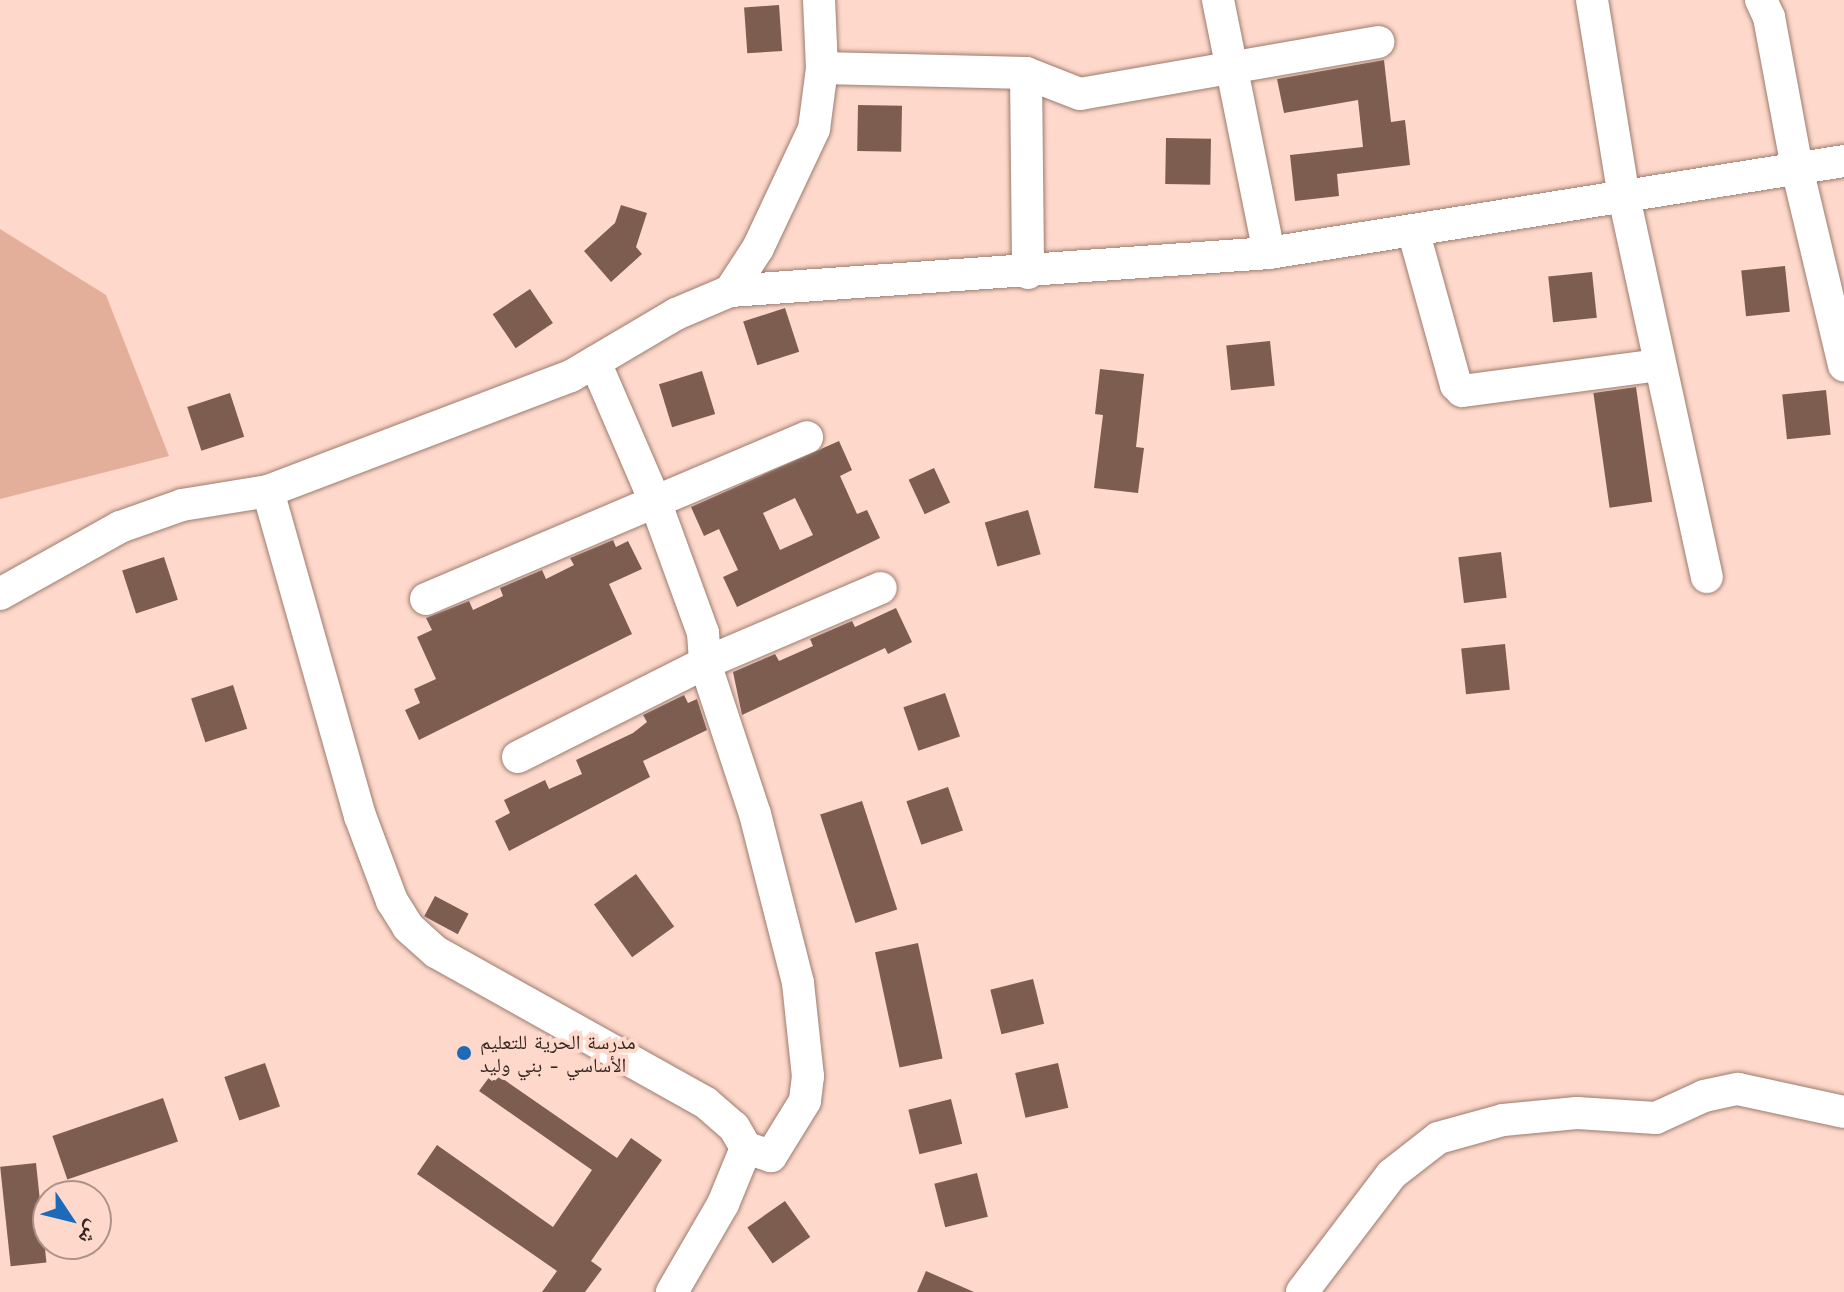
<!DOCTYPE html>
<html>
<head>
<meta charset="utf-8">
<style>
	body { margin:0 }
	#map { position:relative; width:1844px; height:1292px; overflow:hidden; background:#fed9cb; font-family:"Work Sans","Noto Naskh Arabic",sans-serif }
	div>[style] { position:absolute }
	.green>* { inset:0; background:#e4af9a }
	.building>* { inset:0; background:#7c5d50; transform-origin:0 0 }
	.roads { filter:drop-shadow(0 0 2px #9d7c6f) drop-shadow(0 0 2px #9d7c6f) }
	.minor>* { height:32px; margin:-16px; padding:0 16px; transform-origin:16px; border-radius:16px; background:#fff }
	.dots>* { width:22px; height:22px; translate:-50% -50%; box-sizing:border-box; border:4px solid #fed9cb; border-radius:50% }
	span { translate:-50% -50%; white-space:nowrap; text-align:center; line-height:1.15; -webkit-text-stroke:8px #fed9cb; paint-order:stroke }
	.poi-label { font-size:20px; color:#342721 }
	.left { translate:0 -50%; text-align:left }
	.north { position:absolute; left:32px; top:1180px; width:80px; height:80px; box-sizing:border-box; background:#fed9cb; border:2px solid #ad9287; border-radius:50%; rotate:125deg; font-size:22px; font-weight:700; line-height:32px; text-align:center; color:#342721 }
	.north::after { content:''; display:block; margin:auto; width:28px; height:36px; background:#1c6ab9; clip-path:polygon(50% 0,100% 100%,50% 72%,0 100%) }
</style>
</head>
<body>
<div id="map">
	<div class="green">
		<div style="clip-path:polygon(0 229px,106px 295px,169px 456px,0 499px)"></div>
	</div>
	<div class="building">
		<div style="left:779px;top:5px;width:46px;height:35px;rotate:86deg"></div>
		<div style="clip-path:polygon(1384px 60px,1391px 122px,1405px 120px,1410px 165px,1337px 174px,1339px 196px,1295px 201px,1290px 155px,1363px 147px,1358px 100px,1284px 113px,1277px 79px)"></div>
		<div style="left:858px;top:105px;width:44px;height:46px;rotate:1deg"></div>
		<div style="left:1166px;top:138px;width:45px;height:46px;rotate:1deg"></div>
		<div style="clip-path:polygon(621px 205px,647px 213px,636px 247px,642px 254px,611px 282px,584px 251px,615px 223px)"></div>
		<div style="left:1785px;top:266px;width:46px;height:44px;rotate:84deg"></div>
		<div style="left:1592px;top:272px;width:46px;height:44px;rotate:84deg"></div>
		<div style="left:530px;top:289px;width:41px;height:45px;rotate:56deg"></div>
		<div style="left:785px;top:308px;width:46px;height:44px;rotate:72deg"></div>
		<div style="left:1270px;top:341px;width:45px;height:44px;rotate:84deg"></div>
		<div style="clip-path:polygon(1100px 369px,1144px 374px,1136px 447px,1144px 448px,1138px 493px,1094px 488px,1103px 415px,1095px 414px)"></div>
		<div style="left:702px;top:371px;width:45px;height:45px;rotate:73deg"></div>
		<div style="left:1636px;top:387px;width:116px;height:43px;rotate:82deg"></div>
		<div style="left:1826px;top:390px;width:45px;height:44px;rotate:84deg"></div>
		<div style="left:230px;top:393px;width:46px;height:45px;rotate:72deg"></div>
		<div style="clip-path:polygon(evenodd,839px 441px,852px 470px,840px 476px,857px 514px,867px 510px,880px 538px,737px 607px,723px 577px,738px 570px,719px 529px,704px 536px,691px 507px,839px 441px,795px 498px,813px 535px,780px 550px,763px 513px,795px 498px)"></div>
		<div style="left:934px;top:468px;width:38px;height:28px;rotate:65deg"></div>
		<div style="left:1028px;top:510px;width:46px;height:45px;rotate:74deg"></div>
		<div style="clip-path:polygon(613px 540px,616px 547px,628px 541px,642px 569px,609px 584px,632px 634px,419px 740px,405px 710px,420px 703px,414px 689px,436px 679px,417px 637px,432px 630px,426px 618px,469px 601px,473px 610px,503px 596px,500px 588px,542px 570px,546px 579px,574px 565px,570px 558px)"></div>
		<div style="left:1501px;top:552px;width:46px;height:43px;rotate:83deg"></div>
		<div style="left:164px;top:557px;width:45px;height:44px;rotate:72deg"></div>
		<div style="clip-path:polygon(896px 608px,912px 642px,888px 654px,885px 648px,742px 715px,733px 672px,775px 654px,779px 661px,813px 646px,810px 639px,852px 621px,855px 627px)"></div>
		<div style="left:1505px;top:644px;width:46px;height:44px;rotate:84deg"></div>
		<div style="left:233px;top:685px;width:46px;height:44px;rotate:72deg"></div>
		<div style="left:945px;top:693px;width:46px;height:44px;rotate:71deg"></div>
		<div style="clip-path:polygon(684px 695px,688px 703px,697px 699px,707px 730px,643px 761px,650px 777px,509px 851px,495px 821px,510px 813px,504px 800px,545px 780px,549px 789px,582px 774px,576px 760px,633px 733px,647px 722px,643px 715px)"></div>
		<div style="left:948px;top:787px;width:46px;height:44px;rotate:71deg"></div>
		<div style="left:862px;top:801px;width:114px;height:44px;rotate:72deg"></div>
		<div style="left:636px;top:874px;width:65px;height:52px;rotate:54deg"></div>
		<div style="left:435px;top:896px;width:38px;height:23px;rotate:28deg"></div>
		<div style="left:918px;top:943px;width:118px;height:44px;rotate:78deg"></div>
		<div style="left:1033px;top:979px;width:46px;height:44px;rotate:76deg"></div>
		<div style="left:265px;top:1063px;width:46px;height:43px;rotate:71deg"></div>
		<div style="left:1058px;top:1063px;width:46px;height:44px;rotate:77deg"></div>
		<div style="clip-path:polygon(493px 1072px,617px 1158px,631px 1138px,662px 1160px,591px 1261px,602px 1269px,585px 1292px,542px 1292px,557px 1271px,417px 1174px,437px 1145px,553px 1227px,592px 1170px,479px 1091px)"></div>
		<div style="left:163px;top:1098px;width:46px;height:117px;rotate:71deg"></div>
		<div style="left:951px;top:1099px;width:46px;height:44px;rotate:76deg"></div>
		<div style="left:36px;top:1163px;width:100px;height:36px;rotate:84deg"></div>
		<div style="left:977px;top:1173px;width:45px;height:44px;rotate:76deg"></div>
		<div style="left:785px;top:1201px;width:44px;height:46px;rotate:55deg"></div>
		<div style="clip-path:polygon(926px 1271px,974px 1292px,917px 1292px)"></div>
	</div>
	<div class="roads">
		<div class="minor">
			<div style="left:1218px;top:0;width:258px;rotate:78.6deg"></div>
			<div style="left:1592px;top:0;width:200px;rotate:80.8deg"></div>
			<div style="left:1624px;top:197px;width:389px;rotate:77.7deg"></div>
			<div style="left:1761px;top:0;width:19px;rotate:65deg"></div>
			<div style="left:1769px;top:17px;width:154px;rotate:79.5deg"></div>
			<div style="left:1797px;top:168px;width:203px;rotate:76.6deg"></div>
			<div style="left:822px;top:68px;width:204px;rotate:1.4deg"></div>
			<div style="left:1026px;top:73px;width:58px;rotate:21.3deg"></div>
			<div style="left:1080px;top:94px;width:303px;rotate:-9.9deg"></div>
			<div style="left:1026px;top:73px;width:200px;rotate:89.4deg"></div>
			<div style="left:1413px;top:230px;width:161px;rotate:74.5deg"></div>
			<div style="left:1456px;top:385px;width:8px;rotate:45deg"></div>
			<div style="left:1462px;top:391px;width:199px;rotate:-7.5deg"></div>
			<div style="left:730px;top:291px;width:540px;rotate:-4.03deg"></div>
			<div style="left:1269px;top:253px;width:582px;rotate:-9.09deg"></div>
			<div style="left:595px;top:362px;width:151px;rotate:66.7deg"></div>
			<div style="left:655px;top:501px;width:140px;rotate:70deg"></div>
			<div style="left:703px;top:633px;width:30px;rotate:86deg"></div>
			<div style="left:705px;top:663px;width:159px;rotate:71.7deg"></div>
			<div style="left:755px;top:814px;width:174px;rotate:75.7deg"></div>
			<div style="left:798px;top:983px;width:94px;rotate:83.9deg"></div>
			<div style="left:808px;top:1076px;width:25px;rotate:97deg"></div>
			<div style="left:805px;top:1101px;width:65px;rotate:121.7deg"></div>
			<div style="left:771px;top:1156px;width:26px;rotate:-162deg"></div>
			<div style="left:268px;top:491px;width:324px;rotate:-20.8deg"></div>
			<div style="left:571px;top:376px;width:122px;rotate:-30.6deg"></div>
			<div style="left:676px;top:314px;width:59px;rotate:-23.1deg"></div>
			<div style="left:730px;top:291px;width:51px;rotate:-56.9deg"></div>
			<div style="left:758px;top:248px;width:132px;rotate:-64.8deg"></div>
			<div style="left:814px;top:129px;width:62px;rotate:-82.5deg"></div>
			<div style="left:822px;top:68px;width:68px;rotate:-92.5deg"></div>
			<div style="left:0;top:594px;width:137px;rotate:-29.2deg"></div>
			<div style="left:120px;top:527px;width:66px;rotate:-19.5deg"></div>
			<div style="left:182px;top:505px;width:87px;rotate:-9.2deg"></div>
			<div style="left:268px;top:491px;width:338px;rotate:74.2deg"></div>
			<div style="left:360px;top:816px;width:91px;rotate:69.4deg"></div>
			<div style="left:392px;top:901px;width:31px;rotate:58deg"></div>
			<div style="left:408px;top:927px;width:38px;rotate:42deg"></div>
			<div style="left:436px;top:952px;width:309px;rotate:29.2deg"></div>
			<div style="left:706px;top:1103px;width:37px;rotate:41deg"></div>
			<div style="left:734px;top:1127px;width:24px;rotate:60deg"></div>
			<div style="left:746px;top:1148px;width:61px;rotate:112.3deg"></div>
			<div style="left:723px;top:1204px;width:102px;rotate:120.1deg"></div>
			<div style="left:426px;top:599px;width:414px;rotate:-23deg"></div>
			<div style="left:518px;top:757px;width:209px;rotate:-26.7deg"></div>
			<div style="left:705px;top:663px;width:191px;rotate:-23.1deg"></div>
			<div style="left:1302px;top:1292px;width:148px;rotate:-52.7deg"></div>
			<div style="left:1392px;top:1174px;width:58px;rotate:-38deg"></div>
			<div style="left:1438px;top:1138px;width:67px;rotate:-15.5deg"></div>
			<div style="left:1503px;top:1120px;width:74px;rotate:-5.4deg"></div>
			<div style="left:1577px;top:1113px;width:79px;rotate:3.6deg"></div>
			<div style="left:1656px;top:1118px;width:53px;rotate:-24.6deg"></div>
			<div style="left:1704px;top:1096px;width:35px;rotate:-12deg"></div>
			<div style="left:1738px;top:1089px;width:108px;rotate:12.2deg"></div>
		</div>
	</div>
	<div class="dots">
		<div style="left:464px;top:1053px;background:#1c6ab9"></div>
	</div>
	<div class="poi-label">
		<span class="left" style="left:480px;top:1054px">مدرسة الحرية للتعليم<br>الأساسي - بني وليد</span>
	</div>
	<div class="north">ش</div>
</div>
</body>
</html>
